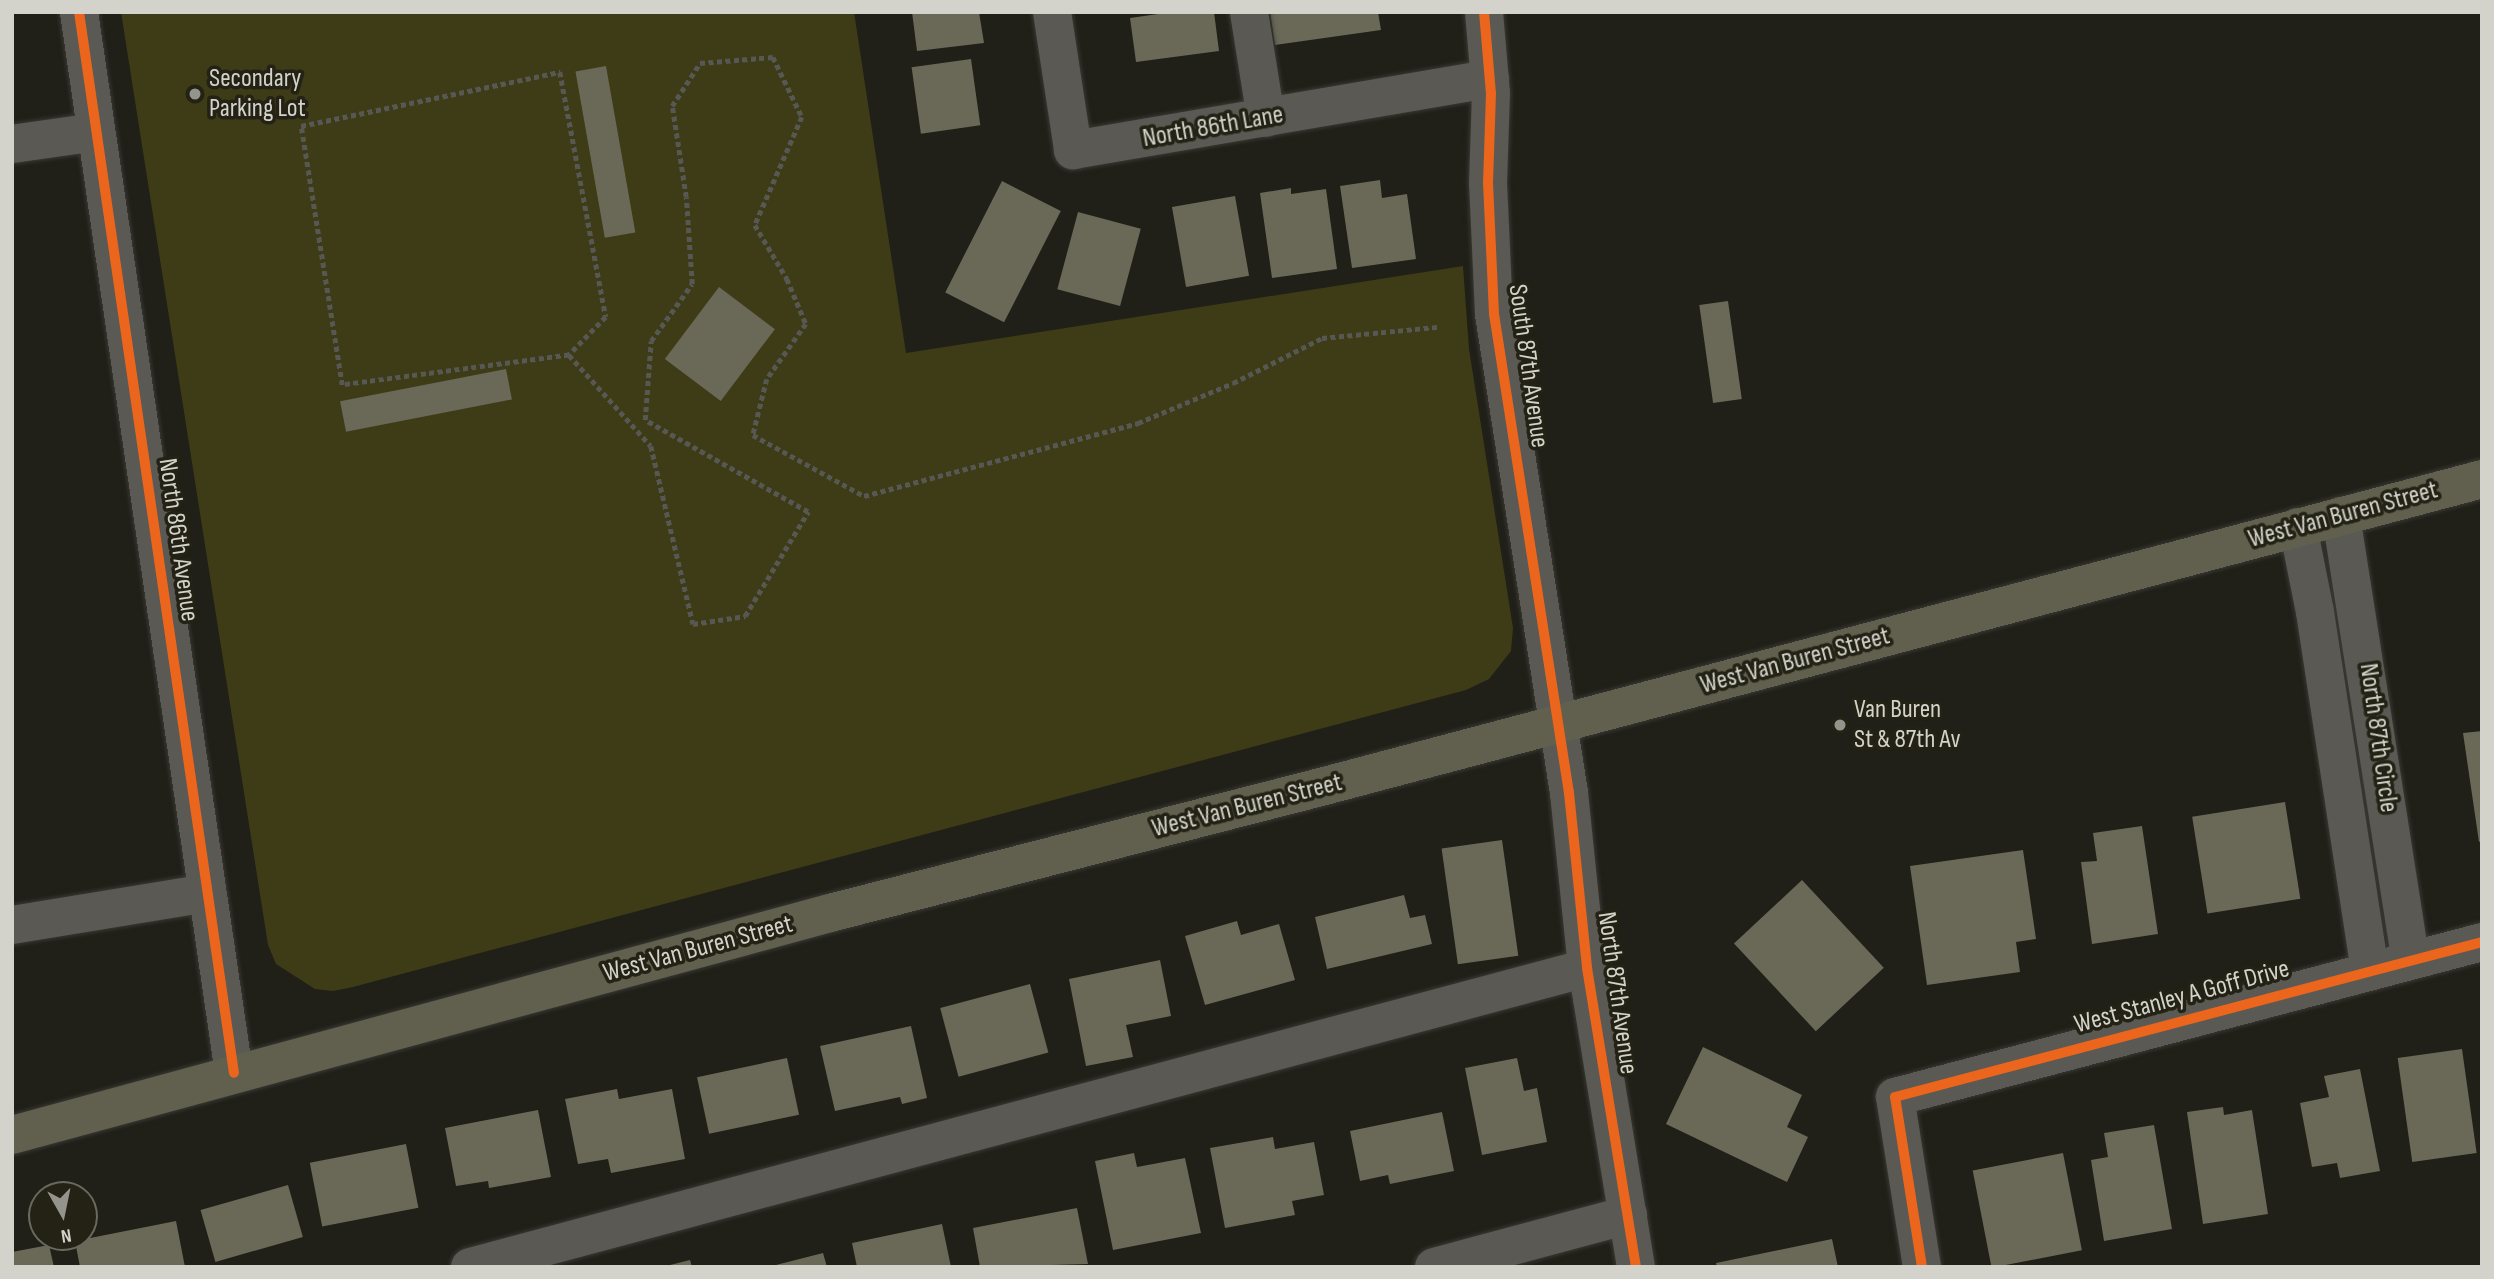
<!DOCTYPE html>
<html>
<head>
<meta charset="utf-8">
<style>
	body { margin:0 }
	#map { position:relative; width:2494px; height:1279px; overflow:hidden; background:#201f18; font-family:"Sofia Sans Condensed",sans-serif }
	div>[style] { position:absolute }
	.green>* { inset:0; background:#3e3b17 }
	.building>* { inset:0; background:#6a6857; transform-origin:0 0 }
	.path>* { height:4.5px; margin-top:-2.25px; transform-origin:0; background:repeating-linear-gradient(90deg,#575753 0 5px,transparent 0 8.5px) }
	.roads { filter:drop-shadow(0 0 2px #393934) drop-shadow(0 0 2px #393934) }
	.minor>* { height:38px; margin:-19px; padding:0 19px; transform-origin:19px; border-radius:19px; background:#5a5954 }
	.major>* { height:38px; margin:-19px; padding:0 19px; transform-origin:19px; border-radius:19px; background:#61604e }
	.cycleway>* { height:10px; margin:-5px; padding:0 5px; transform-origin:5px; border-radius:5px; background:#eb651d }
	.dots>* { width:19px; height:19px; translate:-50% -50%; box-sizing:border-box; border:4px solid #232215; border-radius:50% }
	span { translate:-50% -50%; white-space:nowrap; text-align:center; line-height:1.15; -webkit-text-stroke:7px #232215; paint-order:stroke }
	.poi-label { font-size:26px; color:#d3d3cb }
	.left { translate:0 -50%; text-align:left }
	.street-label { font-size:26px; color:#d3d3cb }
	.frame { position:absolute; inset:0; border:14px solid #d3d3cb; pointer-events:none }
	.north { position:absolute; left:28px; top:1181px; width:70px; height:70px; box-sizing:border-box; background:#232215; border:2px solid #69695e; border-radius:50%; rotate:171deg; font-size:19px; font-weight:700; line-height:28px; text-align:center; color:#d3d3cb }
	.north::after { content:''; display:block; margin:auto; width:24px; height:32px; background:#94948c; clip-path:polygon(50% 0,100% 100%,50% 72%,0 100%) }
</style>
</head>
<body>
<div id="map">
	<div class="green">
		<div style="clip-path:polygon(121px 12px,854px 12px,906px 353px,1463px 266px,1469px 349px,1513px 628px,1511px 651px,1489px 679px,1466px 690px,353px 987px,333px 991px,315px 989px,276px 964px,268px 945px)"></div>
	</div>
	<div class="building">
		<div style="clip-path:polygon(912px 12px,979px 12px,984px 43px,917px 51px)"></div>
		<div style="clip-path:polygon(1172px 12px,1214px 12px,1219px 51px,1136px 62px,1130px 18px)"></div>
		<div style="clip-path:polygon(1270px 12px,1378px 12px,1381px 30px,1275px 45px)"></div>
		<div style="left:971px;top:59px;width:67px;height:60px;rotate:82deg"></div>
		<div style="left:606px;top:66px;width:169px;height:31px;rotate:80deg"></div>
		<div style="clip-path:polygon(1380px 180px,1382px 198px,1407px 194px,1416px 259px,1352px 268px,1340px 186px)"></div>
		<div style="left:1002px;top:181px;width:66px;height:125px;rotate:27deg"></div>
		<div style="clip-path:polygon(1291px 188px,1291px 194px,1326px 189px,1337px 269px,1272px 278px,1260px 193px)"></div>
		<div style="left:1235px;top:196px;width:81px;height:64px;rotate:80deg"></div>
		<div style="left:1078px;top:212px;width:65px;height:80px;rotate:15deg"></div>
		<div style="left:719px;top:287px;width:70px;height:90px;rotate:37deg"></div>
		<div style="left:1728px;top:301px;width:99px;height:29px;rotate:82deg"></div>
		<div style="left:506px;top:369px;width:31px;height:169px;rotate:79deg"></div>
		<div style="clip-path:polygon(2482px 731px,2482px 841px,2479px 842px,2463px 733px)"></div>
		<div style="left:2285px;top:802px;width:98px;height:94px;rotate:81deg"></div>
		<div style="clip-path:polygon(2142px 826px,2158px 934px,2092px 944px,2081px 862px,2097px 861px,2093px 833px)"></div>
		<div style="left:1502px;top:840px;width:117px;height:61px;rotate:82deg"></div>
		<div style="clip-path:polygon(2023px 850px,2036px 939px,2016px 942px,2020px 972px,1927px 985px,1910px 866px)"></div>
		<div style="left:1802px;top:880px;width:120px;height:93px;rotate:47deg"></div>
		<div style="clip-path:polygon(1404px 895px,1410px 918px,1425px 915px,1432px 944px,1327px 969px,1315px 917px)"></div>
		<div style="clip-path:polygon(1237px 921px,1241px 935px,1279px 924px,1295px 980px,1205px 1005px,1185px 936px)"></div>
		<div style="clip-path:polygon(1160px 960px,1171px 1016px,1126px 1025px,1133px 1057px,1086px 1066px,1069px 979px)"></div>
		<div style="left:1030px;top:984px;width:71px;height:93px;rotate:75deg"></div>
		<div style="clip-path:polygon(911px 1026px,927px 1098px,902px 1104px,900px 1097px,835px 1111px,820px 1046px)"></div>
		<div style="clip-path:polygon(1703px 1047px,1802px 1095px,1787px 1127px,1808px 1137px,1787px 1182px,1666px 1124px)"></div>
		<div style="left:2462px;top:1049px;width:105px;height:65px;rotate:82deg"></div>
		<div style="left:787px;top:1058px;width:58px;height:92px;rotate:78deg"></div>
		<div style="clip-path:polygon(1517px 1058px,1524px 1091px,1537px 1088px,1547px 1142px,1482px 1155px,1465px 1068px)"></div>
		<div style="clip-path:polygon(2360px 1069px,2380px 1171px,2340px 1178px,2337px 1163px,2312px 1167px,2300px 1103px,2329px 1097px,2324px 1076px)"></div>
		<div style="clip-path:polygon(617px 1089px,619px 1099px,672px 1089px,685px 1159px,611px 1173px,608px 1159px,578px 1164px,565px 1099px)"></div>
		<div style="clip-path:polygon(2223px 1107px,2224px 1115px,2252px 1110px,2268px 1214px,2203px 1224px,2187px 1112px)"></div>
		<div style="clip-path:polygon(538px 1110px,551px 1177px,489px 1188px,488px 1181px,456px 1186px,445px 1128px)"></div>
		<div style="clip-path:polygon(1442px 1112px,1454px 1171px,1390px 1184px,1388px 1175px,1360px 1181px,1350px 1131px)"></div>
		<div style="clip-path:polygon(2154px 1125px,2172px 1229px,2104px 1241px,2091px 1160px,2108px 1157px,2104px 1133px)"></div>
		<div style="clip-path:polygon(1273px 1137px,1275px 1149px,1314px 1142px,1324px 1195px,1292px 1201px,1295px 1215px,1225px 1228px,1210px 1148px)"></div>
		<div style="left:406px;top:1144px;width:65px;height:98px;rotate:79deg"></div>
		<div style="clip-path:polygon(1134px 1153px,1137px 1167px,1185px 1158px,1201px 1233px,1113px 1250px,1095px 1161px)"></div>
		<div style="left:2063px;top:1153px;width:99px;height:92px;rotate:79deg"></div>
		<div style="left:288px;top:1185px;width:54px;height:91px;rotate:74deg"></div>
		<div style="clip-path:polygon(1077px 1208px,1088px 1264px,980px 1267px,973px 1228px)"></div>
		<div style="clip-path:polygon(176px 1221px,185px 1267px,80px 1267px,75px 1241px)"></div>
		<div style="clip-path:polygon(942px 1224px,951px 1267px,857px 1267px,852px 1243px)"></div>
		<div style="clip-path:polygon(1832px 1239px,1838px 1267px,1717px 1267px,1716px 1263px)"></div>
		<div style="clip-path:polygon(49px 1245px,54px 1267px,12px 1267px,12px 1252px)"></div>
		<div style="clip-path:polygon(823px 1253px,827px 1267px,772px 1267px,772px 1266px)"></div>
		<div style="clip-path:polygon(690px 1260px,692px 1267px,667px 1267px,666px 1266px)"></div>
	</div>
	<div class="path">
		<div style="left:560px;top:72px;width:249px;rotate:79.4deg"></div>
		<div style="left:606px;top:317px;width:53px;rotate:134.2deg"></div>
		<div style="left:569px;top:355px;width:229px;rotate:172.5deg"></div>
		<div style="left:342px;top:385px;width:262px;rotate:-99deg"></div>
		<div style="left:301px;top:126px;width:265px;rotate:-11.8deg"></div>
		<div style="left:569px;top:355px;width:122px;rotate:48deg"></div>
		<div style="left:651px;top:446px;width:183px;rotate:76.7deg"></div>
		<div style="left:693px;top:624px;width:53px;rotate:-8.7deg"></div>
		<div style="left:745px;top:616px;width:122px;rotate:-58.8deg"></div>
		<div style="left:808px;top:512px;width:187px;rotate:-150.6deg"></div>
		<div style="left:645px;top:420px;width:79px;rotate:-85.7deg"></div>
		<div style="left:651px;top:341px;width:70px;rotate:-54.3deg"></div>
		<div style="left:692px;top:284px;width:87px;rotate:-93.9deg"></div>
		<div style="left:686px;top:197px;width:92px;rotate:-98.7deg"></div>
		<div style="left:672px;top:106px;width:51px;rotate:-56.9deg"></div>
		<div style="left:700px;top:63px;width:73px;rotate:-4.7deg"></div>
		<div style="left:773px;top:57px;width:67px;rotate:64.2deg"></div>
		<div style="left:802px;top:117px;width:118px;rotate:113.5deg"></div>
		<div style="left:755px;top:225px;width:63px;rotate:59.3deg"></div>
		<div style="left:787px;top:279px;width:49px;rotate:67.1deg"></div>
		<div style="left:806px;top:324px;width:67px;rotate:125.3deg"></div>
		<div style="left:767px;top:379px;width:58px;rotate:104deg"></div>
		<div style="left:753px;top:435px;width:127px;rotate:28.8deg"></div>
		<div style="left:864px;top:496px;width:284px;rotate:-14.9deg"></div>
		<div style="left:1138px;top:423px;width:103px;rotate:-22.8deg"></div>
		<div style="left:1233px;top:383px;width:100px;rotate:-26.8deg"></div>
		<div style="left:1322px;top:338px;width:116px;rotate:-5.5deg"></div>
	</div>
	<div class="roads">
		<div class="minor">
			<div style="left:79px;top:12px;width:1072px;rotate:81.69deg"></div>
			<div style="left:1052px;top:12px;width:140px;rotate:81.3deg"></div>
			<div style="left:1073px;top:150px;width:423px;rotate:-9.7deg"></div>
			<div style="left:1249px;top:12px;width:107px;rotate:80.9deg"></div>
			<div style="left:1484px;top:12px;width:81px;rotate:85.1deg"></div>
			<div style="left:1491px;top:93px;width:89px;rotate:91.9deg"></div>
			<div style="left:1488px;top:182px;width:132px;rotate:87.4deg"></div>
			<div style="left:1494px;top:314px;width:485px;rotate:81.1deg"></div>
			<div style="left:1569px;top:793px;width:176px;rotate:84.1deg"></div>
			<div style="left:1587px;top:968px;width:303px;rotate:80.7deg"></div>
			<div style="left:12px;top:144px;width:85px;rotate:-8.1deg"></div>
			<div style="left:2341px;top:516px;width:450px;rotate:81.1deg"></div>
			<div style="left:2298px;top:527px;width:87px;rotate:78.7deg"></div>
			<div style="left:2315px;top:612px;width:363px;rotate:81.3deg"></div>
			<div style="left:12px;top:925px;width:198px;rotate:-9.3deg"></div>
			<div style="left:470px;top:1267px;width:1156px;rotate:-14.99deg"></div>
			<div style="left:1434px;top:1267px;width:201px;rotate:-15deg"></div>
			<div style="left:1922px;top:1267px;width:172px;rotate:-99deg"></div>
			<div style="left:1895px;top:1097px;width:607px;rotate:-14.79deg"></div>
		</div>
		<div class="major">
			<div style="left:12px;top:1135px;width:848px;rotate:-15.18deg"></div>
			<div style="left:830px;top:913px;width:503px;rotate:-14.4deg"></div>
			<div style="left:1317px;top:788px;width:1205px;rotate:-14.85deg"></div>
		</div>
	</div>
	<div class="cycleway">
		<div style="left:79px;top:12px;width:1072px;rotate:81.69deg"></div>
		<div style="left:1484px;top:12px;width:81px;rotate:85.1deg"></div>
		<div style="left:1491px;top:93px;width:89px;rotate:91.9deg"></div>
		<div style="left:1488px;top:182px;width:132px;rotate:87.4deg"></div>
		<div style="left:1494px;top:314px;width:485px;rotate:81.1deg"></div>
		<div style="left:1569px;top:793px;width:176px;rotate:84.1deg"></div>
		<div style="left:1587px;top:968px;width:303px;rotate:80.7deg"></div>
		<div style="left:1922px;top:1267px;width:172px;rotate:-99deg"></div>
		<div style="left:1895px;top:1097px;width:607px;rotate:-14.79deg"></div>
	</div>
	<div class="dots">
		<div style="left:195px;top:94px;background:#94948c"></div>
		<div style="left:1840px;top:725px;background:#94948c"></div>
	</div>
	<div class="poi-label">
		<span class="left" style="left:209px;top:94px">Secondary<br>Parking Lot</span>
		<span class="left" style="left:1854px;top:725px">Van Buren<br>St &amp; 87th Av</span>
	</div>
	<div class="street-label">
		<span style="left:1213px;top:127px;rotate:-10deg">North 86th Lane</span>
		<span style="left:1528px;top:366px;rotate:82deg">South 87th Avenue</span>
		<span style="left:2343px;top:515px;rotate:-15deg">West Van Buren Street</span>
		<span style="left:178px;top:540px;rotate:82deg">North 86th Avenue</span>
		<span style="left:1795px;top:661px;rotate:-15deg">West Van Buren Street</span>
		<span style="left:2378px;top:738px;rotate:82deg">North 87th Circle</span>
		<span style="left:1247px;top:806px;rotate:-14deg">West Van Buren Street</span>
		<span style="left:698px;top:949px;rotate:-15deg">West Van Buren Street</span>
		<span style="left:1617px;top:993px;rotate:82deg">North 87th Avenue</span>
		<span style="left:2182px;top:997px;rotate:-15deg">West Stanley A Goff Drive</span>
	</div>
	<div class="frame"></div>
	<div class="north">N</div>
</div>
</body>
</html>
